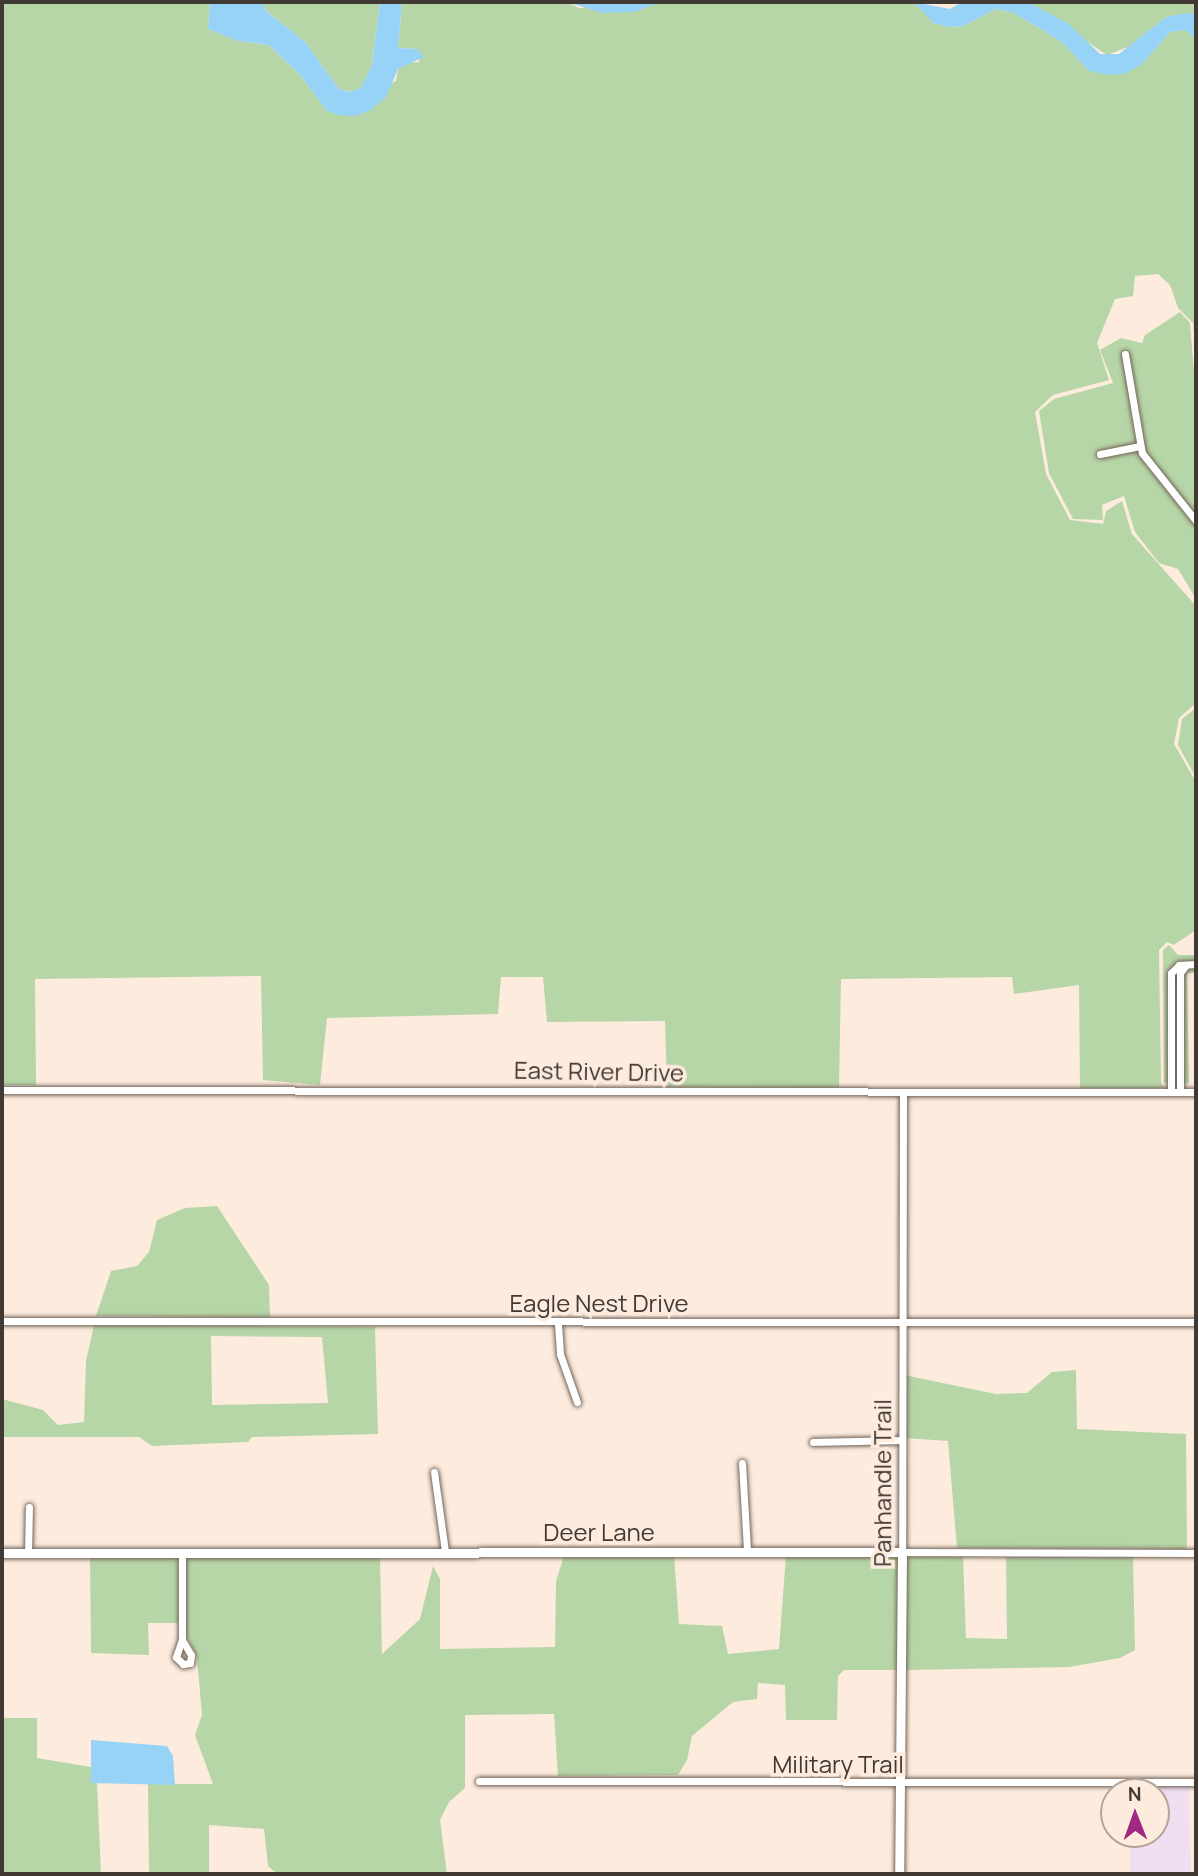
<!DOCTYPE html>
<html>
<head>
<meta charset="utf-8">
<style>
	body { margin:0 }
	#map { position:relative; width:1198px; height:1876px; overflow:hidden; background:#fdecde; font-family:Manrope,sans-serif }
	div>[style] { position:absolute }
	.commercial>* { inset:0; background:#f0dff1 }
	.green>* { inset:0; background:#b7d6a7 }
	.water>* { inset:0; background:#97d3f7 }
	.roads { filter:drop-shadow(0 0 2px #736459) drop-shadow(0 0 2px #736459) }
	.minor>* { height:7px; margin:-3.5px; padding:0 3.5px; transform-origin:3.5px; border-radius:3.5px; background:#fff }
	.tertiary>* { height:9px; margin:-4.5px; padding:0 4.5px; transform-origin:4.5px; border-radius:4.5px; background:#fff }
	span { translate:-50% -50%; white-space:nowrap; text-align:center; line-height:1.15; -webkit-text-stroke:7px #fdecde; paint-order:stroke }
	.street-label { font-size:24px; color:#403934 }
	.frame { position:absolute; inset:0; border:4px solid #403934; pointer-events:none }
	.north { position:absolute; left:1100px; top:1778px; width:70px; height:70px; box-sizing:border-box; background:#fdecde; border:2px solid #b1a49a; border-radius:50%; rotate:359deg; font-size:19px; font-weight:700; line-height:28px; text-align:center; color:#403934 }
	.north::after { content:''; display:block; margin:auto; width:24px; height:32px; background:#a12981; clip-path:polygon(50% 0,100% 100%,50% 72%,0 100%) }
</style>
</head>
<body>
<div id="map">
	<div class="commercial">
		<div style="clip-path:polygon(1130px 1786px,1189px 1786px,1191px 1874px,1130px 1874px,1130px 1834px,1156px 1834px,1156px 1792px,1130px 1792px)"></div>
	</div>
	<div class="green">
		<div style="clip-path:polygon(2px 2px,210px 2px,208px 29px,238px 41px,269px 45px,301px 76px,327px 111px,396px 81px,398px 69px,405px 63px,419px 62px,418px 49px,398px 48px,402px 2px,567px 2px,579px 8px,662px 2px,914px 2px,933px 23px,948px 27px,963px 26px,996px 9px,1014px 13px,1062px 42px,1089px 71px,1143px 63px,1170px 32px,1185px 30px,1196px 39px,1196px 362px,1193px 323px,1178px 308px,1170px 285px,1158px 274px,1135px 276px,1133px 296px,1115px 299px,1097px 343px,1109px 380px,1053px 395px,1035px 412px,1046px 474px,1070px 520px,1103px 524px,1106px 511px,1122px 501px,1132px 534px,1196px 606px,1196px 703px,1179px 718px,1174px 744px,1196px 782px,1196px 930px,1174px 945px,1167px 942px,1159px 950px,1161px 1083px,1165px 1088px,1080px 1088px,1079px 985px,1014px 994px,1012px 977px,841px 979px,839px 1088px,667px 1087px,665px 1021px,547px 1022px,543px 977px,501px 977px,498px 1014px,327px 1018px,320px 1085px,263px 1080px,261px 976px,35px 979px,36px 1085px,2px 1085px)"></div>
		<div style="clip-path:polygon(265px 2px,380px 2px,372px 65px,361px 88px,351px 92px,339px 89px,306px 43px,263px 8px)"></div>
		<div style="clip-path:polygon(1028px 2px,1196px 2px,1196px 14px,1166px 17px,1128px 47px,1107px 55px)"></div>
		<div style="clip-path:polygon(1180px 312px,1190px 323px,1196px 398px,1196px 599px,1178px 569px,1159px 563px,1135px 532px,1124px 496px,1102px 505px,1103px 520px,1073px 519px,1049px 473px,1039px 411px,1054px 399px,1113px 383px,1100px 350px,1121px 338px,1142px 343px,1145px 335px)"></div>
		<div style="clip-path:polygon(1196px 708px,1196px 778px,1178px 745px,1182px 719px)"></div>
		<div style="clip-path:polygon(1169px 945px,1178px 955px,1196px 955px,1196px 973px,1187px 973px,1189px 1083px,1164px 1083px,1163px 950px)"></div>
		<div style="clip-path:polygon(217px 1206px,269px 1285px,270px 1317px,96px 1316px,111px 1271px,137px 1266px,149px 1252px,157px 1220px,185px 1208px)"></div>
		<div style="clip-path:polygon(evenodd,94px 1325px,375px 1327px,378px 1434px,252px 1437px,248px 1442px,152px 1446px,139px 1437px,2px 1437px,2px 1399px,43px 1410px,58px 1425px,84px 1422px,86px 1361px,94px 1325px,211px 1336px,322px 1337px,328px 1403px,212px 1405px,211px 1336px)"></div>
		<div style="clip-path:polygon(1076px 1370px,1077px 1429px,1186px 1434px,1187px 1549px,957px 1548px,948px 1441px,905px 1438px,904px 1375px,996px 1394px,1027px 1393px,1052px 1372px)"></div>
		<div style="clip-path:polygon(674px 1555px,679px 1624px,722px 1626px,728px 1654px,779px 1649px,786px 1555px,898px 1556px,898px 1670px,844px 1670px,838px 1676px,837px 1720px,786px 1720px,785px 1685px,758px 1683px,757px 1699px,733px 1702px,692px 1736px,687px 1760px,678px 1775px,558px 1776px,554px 1714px,465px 1715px,465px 1788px,449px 1802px,440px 1820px,447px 1874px,277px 1874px,268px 1866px,264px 1829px,209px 1825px,209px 1874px,149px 1874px,148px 1784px,213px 1784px,195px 1735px,202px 1715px,197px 1658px,186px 1634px,186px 1557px,380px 1556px,382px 1654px,420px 1619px,433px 1566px,440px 1579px,440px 1649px,555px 1647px,556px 1581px,564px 1556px)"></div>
		<div style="clip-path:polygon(90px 1557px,178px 1557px,178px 1623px,148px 1623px,149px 1655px,91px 1653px)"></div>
		<div style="clip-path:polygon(906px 1557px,963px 1557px,966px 1638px,1007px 1639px,1006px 1557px,1133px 1557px,1135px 1650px,1120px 1658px,1069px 1667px,905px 1670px)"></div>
		<div style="clip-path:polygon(2px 1718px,37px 1718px,37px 1758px,91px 1767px,92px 1783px,97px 1783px,101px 1874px,2px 1874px)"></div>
	</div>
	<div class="water">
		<div style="clip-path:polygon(210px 2px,265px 2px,264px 9px,306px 43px,339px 89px,350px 92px,361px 88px,372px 65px,380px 2px,402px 2px,398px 48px,418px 49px,424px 57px,398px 69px,386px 97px,369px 111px,355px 116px,338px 115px,327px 111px,301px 76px,269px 45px,238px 41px,208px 29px)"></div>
		<div style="clip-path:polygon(567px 2px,662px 2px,634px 12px,602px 13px)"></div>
		<div style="clip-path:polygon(914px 2px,950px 9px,962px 2px,1028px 2px,1069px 24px,1100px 54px,1119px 54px,1166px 17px,1186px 13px,1196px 14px,1196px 39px,1185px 30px,1170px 32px,1143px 63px,1127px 73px,1110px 75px,1089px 71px,1062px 42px,1014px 13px,996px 9px,963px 26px,948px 27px,933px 23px)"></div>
		<div style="clip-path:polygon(91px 1740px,167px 1746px,173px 1756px,175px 1785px,91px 1783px)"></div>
	</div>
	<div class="roads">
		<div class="minor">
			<div style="left:1125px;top:354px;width:100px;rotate:80.3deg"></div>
			<div style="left:1142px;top:453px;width:87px;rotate:51.5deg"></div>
			<div style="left:1100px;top:454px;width:41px;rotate:-11.3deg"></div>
			<div style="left:2px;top:1090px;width:1194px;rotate:0.1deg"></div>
			<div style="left:903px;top:1092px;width:460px;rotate:90.1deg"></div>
			<div style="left:902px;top:1552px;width:294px;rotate:0.2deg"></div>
			<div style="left:1171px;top:1092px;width:119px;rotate:-90deg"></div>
			<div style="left:1171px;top:973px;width:11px;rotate:-45deg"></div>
			<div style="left:1179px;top:965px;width:17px;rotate:-3deg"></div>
			<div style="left:1180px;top:1092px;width:119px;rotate:-90deg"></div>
			<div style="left:1180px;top:973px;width:10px;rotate:-53deg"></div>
			<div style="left:2px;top:1321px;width:1194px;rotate:0.05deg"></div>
			<div style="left:558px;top:1324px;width:30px;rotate:86deg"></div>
			<div style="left:560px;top:1354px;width:51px;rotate:70.5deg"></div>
			<div style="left:813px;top:1442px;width:88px;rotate:-1.3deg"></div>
			<div style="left:742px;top:1463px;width:88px;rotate:86.7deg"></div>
			<div style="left:434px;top:1472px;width:80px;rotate:82.1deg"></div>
			<div style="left:28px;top:1553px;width:46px;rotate:-88.8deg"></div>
			<div style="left:182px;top:1640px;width:17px;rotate:59deg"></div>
			<div style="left:191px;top:1655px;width:8px;rotate:97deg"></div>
			<div style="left:190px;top:1663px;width:7px;rotate:172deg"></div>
			<div style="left:183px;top:1664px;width:10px;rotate:-135deg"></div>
			<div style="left:176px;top:1657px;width:18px;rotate:-71deg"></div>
			<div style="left:182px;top:1640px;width:88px;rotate:-90deg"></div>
			<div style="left:479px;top:1781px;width:717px;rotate:0.08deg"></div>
		</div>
		<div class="tertiary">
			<div style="left:2px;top:1553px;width:900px;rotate:-0.06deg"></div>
			<div style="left:902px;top:1552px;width:322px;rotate:90.5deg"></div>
		</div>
	</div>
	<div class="street-label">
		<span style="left:599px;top:1071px;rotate:1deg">East River Drive</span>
		<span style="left:599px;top:1303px">Eagle Nest Drive</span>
		<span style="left:882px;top:1483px;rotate:-90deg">Panhandle Trail</span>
		<span style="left:599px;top:1532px">Deer Lane</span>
		<span style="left:838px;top:1764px">Military Trail</span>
	</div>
	<div class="frame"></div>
	<div class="north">N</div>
</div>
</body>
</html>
